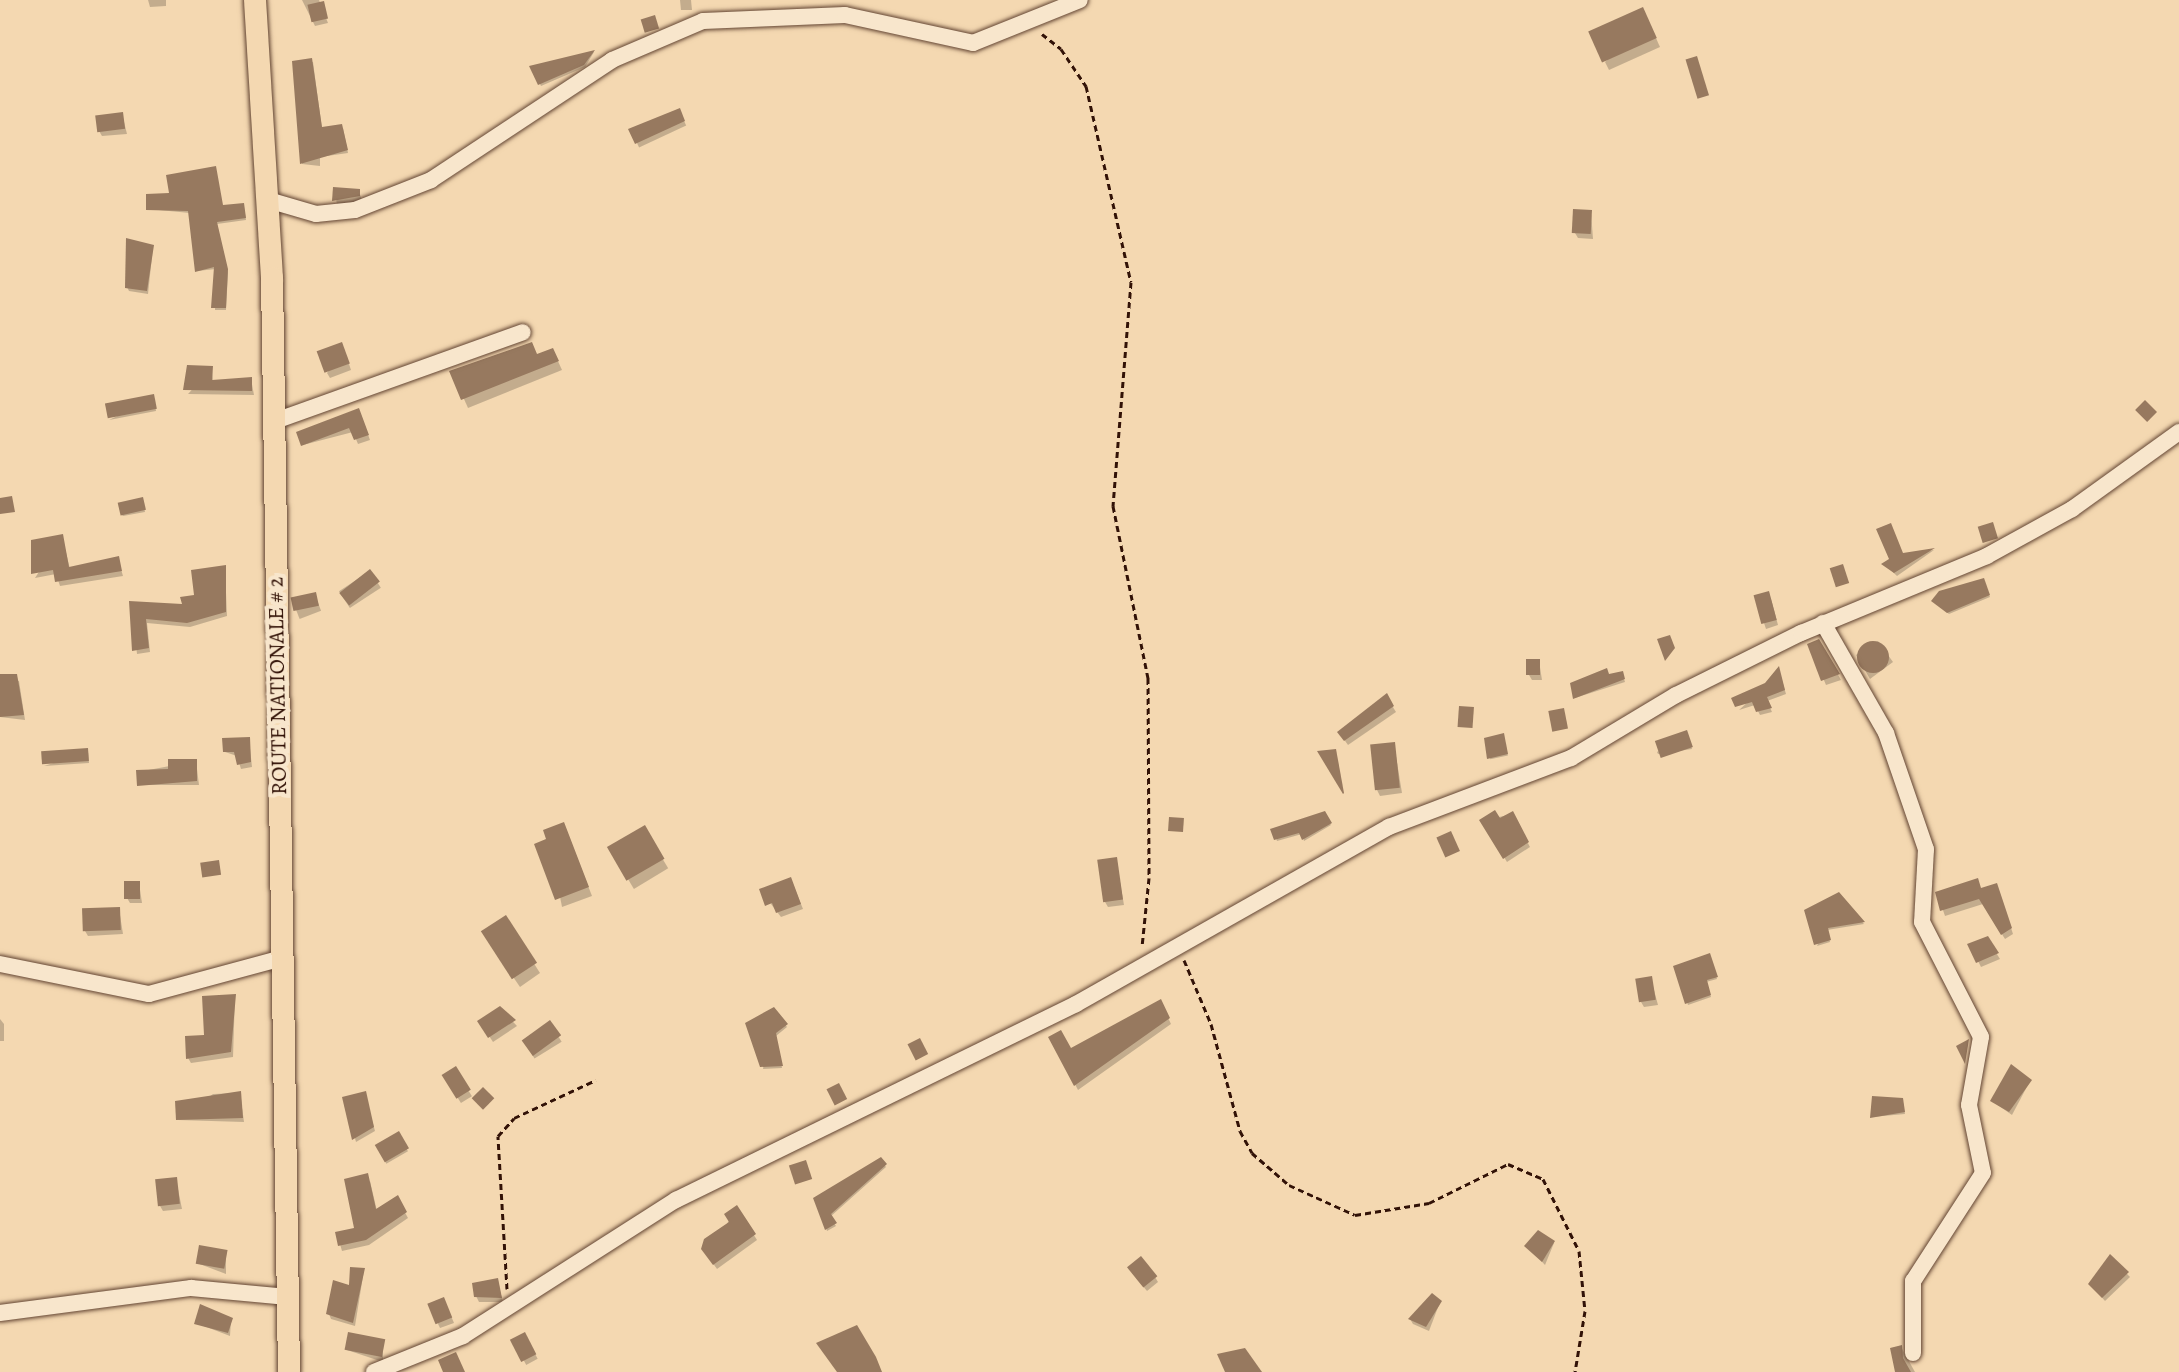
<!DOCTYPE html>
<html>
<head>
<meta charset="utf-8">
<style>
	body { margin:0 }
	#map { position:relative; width:2179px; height:1372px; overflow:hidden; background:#f4d8b1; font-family:Alegreya,serif }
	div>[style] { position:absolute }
	.shadow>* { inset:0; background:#0003; transform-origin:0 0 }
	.building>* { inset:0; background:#97795f; transform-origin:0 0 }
	.round { border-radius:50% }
	.path>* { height:3px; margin-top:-1.5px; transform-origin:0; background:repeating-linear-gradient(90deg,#321207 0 6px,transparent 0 10px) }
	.roads { filter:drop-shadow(0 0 2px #624432) drop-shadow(0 0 2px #624432) }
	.minor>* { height:16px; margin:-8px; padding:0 8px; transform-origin:8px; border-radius:8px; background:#f8e6cc }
	.major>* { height:22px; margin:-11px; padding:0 11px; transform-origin:11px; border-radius:11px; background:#f4d8b1 }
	span { translate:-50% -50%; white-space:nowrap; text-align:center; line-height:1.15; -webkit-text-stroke:8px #f8e6cc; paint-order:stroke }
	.street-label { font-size:22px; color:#321207 }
</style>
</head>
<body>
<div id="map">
	<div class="shadow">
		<div style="clip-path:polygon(148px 0,166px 0,166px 6px,150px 7px)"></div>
		<div style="clip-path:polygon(302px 0,319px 0,328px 23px,315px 26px)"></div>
		<div style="clip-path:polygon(680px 0,691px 0,692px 10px,681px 10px)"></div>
		<div style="clip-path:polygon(1647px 18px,1660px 47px,1609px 70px,1605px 62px)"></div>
		<div style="clip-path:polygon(594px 52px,585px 67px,541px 86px,532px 68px)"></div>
		<div style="clip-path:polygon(294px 62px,313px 62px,322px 129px,343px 128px,348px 153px,320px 157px,320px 166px,302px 164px)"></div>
		<div style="left:679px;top:110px;width:17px;height:52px;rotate:65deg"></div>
		<div style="clip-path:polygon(122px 114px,127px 134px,102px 136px,99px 131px)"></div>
		<div style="clip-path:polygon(335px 189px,359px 191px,362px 201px,337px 206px)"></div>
		<div style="clip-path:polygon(244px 207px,246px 220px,217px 224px,228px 273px,226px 310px,215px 310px,216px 269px,197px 271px,190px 213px,148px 209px)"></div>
		<div style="clip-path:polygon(1591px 212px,1593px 239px,1578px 238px,1575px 233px)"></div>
		<div style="clip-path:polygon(153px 247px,148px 294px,129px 291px,127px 287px)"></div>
		<div style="clip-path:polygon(344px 349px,351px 370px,330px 378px,327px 373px)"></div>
		<div style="clip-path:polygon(538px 356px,557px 359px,562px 370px,468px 408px,452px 372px)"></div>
		<div style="clip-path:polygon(212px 368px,213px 382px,251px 379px,254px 395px,188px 394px)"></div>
		<div style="clip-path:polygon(154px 398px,156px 411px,109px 420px)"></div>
		<div style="clip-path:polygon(361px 415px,370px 440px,358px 444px,353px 432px,303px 445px)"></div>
		<div style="clip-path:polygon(143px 501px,145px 512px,123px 516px,121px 514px)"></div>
		<div style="clip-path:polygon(62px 536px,70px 569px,118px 559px,123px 576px,60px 586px,56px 574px,35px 578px)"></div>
		<div style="clip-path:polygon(1934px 550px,1897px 576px,1884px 564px,1903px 555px)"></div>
		<div style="clip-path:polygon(225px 568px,227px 616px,190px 627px,147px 623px,150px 652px,137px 654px,131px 603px,184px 606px)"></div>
		<div style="left:370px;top:571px;width:20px;height:37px;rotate:57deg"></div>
		<div style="clip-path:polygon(1983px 580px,1990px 597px,1949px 614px,1935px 603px)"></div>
		<div style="left:315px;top:595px;width:17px;height:23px;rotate:69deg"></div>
		<div style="clip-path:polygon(1771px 599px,1778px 625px,1766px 629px,1764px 623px)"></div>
		<div style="clip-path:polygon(1819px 641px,1841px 680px,1826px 685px,1809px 645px)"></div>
		<div style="clip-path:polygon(1878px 641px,1893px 662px,1870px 679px,1856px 655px)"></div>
		<div style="clip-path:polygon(1539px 661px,1542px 680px,1532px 680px,1529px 675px)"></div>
		<div style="clip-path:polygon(1622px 673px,1625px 682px,1575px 698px,1609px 676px)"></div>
		<div style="clip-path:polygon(1780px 673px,1786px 694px,1767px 701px,1772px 712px,1760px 715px,1755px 705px,1739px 710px)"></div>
		<div style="clip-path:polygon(0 676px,19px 681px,25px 720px,0 717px)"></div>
		<div style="clip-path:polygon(1386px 696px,1396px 712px,1348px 745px,1343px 738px)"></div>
		<div style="clip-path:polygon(1687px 734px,1692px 749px,1658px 754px,1657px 752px)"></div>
		<div style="left:1504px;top:737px;width:19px;height:18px;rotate:78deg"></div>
		<div style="clip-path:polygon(249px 739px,252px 767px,241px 769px,237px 756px,225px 752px)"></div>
		<div style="clip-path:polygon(1394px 744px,1402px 793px,1380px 796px,1377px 790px)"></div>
		<div style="clip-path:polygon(88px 752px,89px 763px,44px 766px)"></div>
		<div style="clip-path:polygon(196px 761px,199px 785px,139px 785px,138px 772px)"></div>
		<div style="clip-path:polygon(1324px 814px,1331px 825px,1304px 841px,1302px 834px,1277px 841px,1273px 830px)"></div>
		<div style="clip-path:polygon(1512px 814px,1530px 847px,1507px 862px,1482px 821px)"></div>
		<div style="clip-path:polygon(564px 824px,592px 896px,562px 907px,549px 840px)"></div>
		<div style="left:644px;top:828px;width:47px;height:40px;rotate:59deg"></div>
		<div style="clip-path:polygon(1116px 859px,1124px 905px,1108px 907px,1105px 902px)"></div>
		<div style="clip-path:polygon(139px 883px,142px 903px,130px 903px,127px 898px)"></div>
		<div style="clip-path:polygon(793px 884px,803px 909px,781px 917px,764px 895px)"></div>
		<div style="clip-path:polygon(1999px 891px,2013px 934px,2005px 939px,1983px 904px,1945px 916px,1937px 893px)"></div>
		<div style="clip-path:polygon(1838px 894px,1864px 924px,1827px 930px,1830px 942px,1817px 946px)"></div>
		<div style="clip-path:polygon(119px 909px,123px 934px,88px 936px,85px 931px)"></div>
		<div style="clip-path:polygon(505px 918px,540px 973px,520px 987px,488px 940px)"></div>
		<div style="clip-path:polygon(1987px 938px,2000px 959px,1981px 967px,1970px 945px)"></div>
		<div style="clip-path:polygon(1709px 956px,1717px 979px,1706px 982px,1711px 997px,1688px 1005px,1675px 967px)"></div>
		<div style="clip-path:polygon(1651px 979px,1658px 1005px,1644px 1007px,1641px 1002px)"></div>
		<div style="clip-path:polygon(235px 996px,233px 1057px,191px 1063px,188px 1058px)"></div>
		<div style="clip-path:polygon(1160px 1001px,1171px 1024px,1078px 1090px,1051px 1038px,1070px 1051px)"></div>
		<div style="clip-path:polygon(500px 1008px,517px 1026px,493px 1042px,480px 1022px)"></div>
		<div style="clip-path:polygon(774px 1009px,787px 1027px,776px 1036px,782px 1068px,763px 1069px)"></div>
		<div style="clip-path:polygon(0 1019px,4px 1024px,4px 1041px,0 1041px)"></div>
		<div style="left:550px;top:1023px;width:22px;height:32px;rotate:58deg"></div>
		<div style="left:455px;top:1069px;width:32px;height:13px;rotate:58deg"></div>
		<div style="clip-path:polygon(2030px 1081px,2012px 1115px,1992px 1101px)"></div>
		<div style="clip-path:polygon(240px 1093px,244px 1122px,178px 1120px,213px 1094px)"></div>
		<div style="clip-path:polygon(365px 1094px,375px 1131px,356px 1142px,344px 1099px)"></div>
		<div style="clip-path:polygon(1903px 1102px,1905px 1114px,1872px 1117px)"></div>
		<div style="left:398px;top:1134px;width:20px;height:25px;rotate:60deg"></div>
		<div style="clip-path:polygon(881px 1160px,886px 1167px,830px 1217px,836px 1226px,827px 1231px,816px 1199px)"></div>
		<div style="clip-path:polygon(176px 1179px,182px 1209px,163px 1211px,160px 1206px)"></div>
		<div style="clip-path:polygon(370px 1181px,377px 1211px,397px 1198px,408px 1218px,369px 1245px,342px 1251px,337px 1234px,357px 1230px)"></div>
		<div style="clip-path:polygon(737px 1208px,757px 1240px,717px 1269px,707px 1255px)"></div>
		<div style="clip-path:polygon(1554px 1243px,1545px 1265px,1527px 1246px)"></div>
		<div style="clip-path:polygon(226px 1252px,226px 1274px,197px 1263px)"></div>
		<div style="clip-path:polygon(2111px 1257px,2130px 1277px,2105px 1301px,2090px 1284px)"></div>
		<div style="clip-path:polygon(364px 1270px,355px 1326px,331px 1319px,329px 1314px)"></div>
		<div style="clip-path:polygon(1132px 1273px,1155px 1277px,1158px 1282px,1147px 1291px)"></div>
		<div style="clip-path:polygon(497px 1281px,503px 1302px,479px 1302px,476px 1296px)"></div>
		<div style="clip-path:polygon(1440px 1302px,1429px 1331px,1413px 1324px,1410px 1319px)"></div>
		<div style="clip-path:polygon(446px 1304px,454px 1323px,440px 1328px,429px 1305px)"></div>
		<div style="clip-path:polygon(231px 1320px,230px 1336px,196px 1323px)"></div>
		<div style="left:525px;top:1335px;width:27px;height:13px;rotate:62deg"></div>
		<div style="clip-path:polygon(383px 1341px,383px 1362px,347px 1350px)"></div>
		<div style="clip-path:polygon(1901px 1347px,1915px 1372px,1898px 1372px)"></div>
	</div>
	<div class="building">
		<div style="left:324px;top:1px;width:18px;height:17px;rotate:77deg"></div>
		<div style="left:1643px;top:7px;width:34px;height:60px;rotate:66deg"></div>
		<div style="left:655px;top:15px;width:14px;height:15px;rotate:73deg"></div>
		<div style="clip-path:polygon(595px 50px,584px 65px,538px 85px,529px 66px)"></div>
		<div style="left:1697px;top:56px;width:41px;height:12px;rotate:73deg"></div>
		<div style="clip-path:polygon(312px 58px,322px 127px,342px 124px,348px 150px,300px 164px,292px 61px)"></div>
		<div style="clip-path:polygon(680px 108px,685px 121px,635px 144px,628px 129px)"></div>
		<div style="left:123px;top:112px;width:17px;height:28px;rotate:83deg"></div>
		<div style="clip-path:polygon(216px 166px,223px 205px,244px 203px,246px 218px,217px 222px,228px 269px,226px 308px,211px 308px,214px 267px,195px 272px,188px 211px,146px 210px,146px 194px,169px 193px,166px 175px)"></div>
		<div style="clip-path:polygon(333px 187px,360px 189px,360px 196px,332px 201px)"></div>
		<div style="left:1573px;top:209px;width:19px;height:24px;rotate:3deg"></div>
		<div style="clip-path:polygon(126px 238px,154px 245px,147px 291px,125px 288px)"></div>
		<div style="left:342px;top:342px;width:23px;height:27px;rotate:70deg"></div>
		<div style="clip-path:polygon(532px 342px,537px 354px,553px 348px,559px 361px,461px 400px,449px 371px)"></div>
		<div style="clip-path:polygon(187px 365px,213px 366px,212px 380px,252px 377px,252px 391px,183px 390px)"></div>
		<div style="left:154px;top:394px;width:15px;height:50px;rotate:79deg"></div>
		<div style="left:2145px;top:400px;width:17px;height:14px;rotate:45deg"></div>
		<div style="clip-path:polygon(359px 408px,369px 435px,354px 440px,349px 428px,301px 446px,296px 432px)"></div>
		<div style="clip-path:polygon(12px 496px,15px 512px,0 514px,0 498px)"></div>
		<div style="left:143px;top:497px;width:13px;height:26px;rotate:77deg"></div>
		<div style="left:1993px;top:522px;width:17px;height:16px;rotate:73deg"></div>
		<div style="clip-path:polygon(1891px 523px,1903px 553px,1935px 548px,1894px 573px,1881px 564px,1889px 559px,1876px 529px)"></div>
		<div style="clip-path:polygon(63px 534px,69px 567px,119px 556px,122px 571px,55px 582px,53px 570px,31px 574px,31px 540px)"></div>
		<div style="left:1843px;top:564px;width:20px;height:14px;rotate:72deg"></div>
		<div style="clip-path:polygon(226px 565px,226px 612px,187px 623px,146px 619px,149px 648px,132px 651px,129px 601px,182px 604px,180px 597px,194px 595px,191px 570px)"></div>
		<div style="left:370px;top:569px;width:16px;height:39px;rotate:52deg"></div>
		<div style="clip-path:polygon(1984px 578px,1990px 595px,1947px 613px,1931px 601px,1939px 591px)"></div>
		<div style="left:1769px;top:591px;width:30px;height:16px;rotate:75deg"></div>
		<div style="left:316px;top:592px;width:14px;height:26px;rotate:78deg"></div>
		<div style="clip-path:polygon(1670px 635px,1675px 648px,1665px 661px,1657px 639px)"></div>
		<div style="clip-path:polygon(1819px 639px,1840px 674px,1821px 681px,1807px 644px)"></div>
		<div class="round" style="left:1857px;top:641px;width:32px;height:32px"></div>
		<div style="left:1540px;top:659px;width:16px;height:14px;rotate:90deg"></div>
		<div style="clip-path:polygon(1779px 666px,1785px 690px,1767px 697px,1772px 708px,1756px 712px,1752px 702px,1735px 707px,1731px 698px,1765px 683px)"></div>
		<div style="clip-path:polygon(1607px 668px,1609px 674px,1623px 671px,1625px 679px,1573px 699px,1570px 683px)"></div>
		<div style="clip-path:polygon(0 674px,17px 674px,24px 715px,0 717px)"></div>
		<div style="clip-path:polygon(1387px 693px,1394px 706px,1344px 741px,1337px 732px)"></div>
		<div style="left:1459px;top:706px;width:15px;height:21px;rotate:4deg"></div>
		<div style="left:1564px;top:708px;width:21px;height:16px;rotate:79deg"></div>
		<div style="left:1687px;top:730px;width:18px;height:34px;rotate:71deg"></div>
		<div style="clip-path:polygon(1504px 733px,1508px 754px,1487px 759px,1484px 738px)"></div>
		<div style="clip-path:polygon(250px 737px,251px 762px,237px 765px,234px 752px,223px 752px,222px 738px)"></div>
		<div style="left:1395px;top:742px;width:46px;height:25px;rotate:84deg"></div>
		<div style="left:88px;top:748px;width:13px;height:47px;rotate:86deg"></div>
		<div style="clip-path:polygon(1336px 749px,1344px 793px,1343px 794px,1317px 751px)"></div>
		<div style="clip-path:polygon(168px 759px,197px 759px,197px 781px,137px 786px,136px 770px,168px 769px)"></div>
		<div style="clip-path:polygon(1495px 810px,1500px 818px,1513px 811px,1529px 842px,1503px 859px,1479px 820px)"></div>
		<div style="clip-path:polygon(1325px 811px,1332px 823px,1302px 840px,1299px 833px,1274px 840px,1270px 829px)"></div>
		<div style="left:1169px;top:817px;width:15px;height:14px;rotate:4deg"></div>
		<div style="clip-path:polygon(564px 822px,589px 887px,555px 900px,534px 844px,546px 839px,543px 830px)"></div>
		<div style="left:645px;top:825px;width:39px;height:44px;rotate:60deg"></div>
		<div style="left:1451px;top:831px;width:22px;height:16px;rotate:66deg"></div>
		<div style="left:1117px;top:857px;width:43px;height:20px;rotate:82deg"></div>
		<div style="left:219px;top:860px;width:15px;height:19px;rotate:82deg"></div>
		<div style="clip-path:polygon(791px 877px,801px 904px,776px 913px,772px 903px,765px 906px,759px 889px)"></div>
		<div style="clip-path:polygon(1978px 878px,1981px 888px,1997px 883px,2012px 928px,2001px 935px,1979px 899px,1940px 911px,1935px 892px)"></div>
		<div style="left:124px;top:881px;width:16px;height:18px"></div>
		<div style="clip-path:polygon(1839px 892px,1865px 922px,1828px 928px,1831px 940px,1814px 945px,1804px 910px)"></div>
		<div style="left:120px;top:907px;width:23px;height:38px;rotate:88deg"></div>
		<div style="left:506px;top:915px;width:57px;height:30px;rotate:57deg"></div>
		<div style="clip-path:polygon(1988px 936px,1999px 953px,1976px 963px,1967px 944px)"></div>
		<div style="clip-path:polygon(1710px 953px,1718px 977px,1707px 980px,1711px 995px,1685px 1004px,1673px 966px)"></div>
		<div style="left:1652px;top:976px;width:24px;height:17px;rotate:81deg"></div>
		<div style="clip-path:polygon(236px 994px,231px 1052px,186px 1059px,185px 1036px,204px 1035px,202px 996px)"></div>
		<div style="clip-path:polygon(1161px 999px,1170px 1018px,1074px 1086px,1048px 1037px,1061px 1030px,1071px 1048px)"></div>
		<div style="clip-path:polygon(500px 1006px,516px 1020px,488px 1038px,477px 1021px)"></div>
		<div style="clip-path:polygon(774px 1007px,788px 1024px,776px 1033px,783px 1066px,760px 1067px,745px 1023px)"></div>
		<div style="left:550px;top:1020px;width:19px;height:35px;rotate:54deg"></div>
		<div style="left:920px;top:1038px;width:18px;height:14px;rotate:63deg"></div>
		<div style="clip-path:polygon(1969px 1039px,1965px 1064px,1956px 1046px)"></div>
		<div style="clip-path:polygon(2011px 1064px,2032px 1080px,2009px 1112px,1990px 1101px)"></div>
		<div style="left:456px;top:1066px;width:28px;height:17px;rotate:58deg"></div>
		<div style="left:839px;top:1083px;width:18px;height:14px;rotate:63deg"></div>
		<div style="left:483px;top:1087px;width:16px;height:16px;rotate:45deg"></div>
		<div style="clip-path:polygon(241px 1091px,243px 1118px,176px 1120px,175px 1101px)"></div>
		<div style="clip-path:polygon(366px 1091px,374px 1127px,352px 1140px,342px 1097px)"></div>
		<div style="clip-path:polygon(1872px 1096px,1903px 1098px,1905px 1112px,1870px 1118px)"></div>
		<div style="left:399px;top:1131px;width:20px;height:28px;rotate:60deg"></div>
		<div style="clip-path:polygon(881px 1157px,887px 1164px,831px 1214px,837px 1223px,825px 1230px,813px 1198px)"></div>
		<div style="left:806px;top:1160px;width:20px;height:18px;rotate:72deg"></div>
		<div style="clip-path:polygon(368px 1173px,376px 1209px,398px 1195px,407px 1212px,366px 1240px,338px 1246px,335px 1232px,354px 1228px,344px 1179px)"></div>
		<div style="left:177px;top:1177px;width:27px;height:22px;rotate:84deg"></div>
		<div style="clip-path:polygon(737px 1205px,756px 1234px,713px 1265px,701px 1249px,704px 1239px,729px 1222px,724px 1214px)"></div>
		<div style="clip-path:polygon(1538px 1230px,1555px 1241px,1542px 1262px,1524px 1246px)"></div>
		<div style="left:199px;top:1245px;width:29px;height:19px;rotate:10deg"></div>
		<div style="clip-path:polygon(2110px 1254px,2129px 1272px,2102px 1298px,2088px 1284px)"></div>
		<div style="left:1141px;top:1256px;width:26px;height:18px;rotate:51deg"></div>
		<div style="clip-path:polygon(350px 1267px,365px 1268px,353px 1323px,326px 1314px,333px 1280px,349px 1285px)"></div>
		<div style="clip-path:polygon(498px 1278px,502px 1298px,474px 1297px,472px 1283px)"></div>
		<div style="clip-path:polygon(1432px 1293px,1442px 1301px,1426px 1327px,1408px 1319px)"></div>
		<div style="left:444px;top:1297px;width:22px;height:18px;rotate:68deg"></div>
		<div style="clip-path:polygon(200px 1304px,233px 1318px,228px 1333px,194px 1324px)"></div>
		<div style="clip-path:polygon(857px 1325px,876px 1357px,882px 1372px,837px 1372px,816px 1343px)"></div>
		<div style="left:348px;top:1332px;width:38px;height:18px;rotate:11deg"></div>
		<div style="left:525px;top:1332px;width:25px;height:17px;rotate:63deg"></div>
		<div style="clip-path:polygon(1902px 1345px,1903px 1358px,1911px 1372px,1895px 1372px,1890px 1348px)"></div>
		<div style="clip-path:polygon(1245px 1348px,1262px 1372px,1225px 1372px,1217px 1354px)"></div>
		<div style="clip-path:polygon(456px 1352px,465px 1372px,443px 1372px,438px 1360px)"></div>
	</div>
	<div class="path">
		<div style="left:1042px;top:34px;width:24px;rotate:38deg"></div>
		<div style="left:1061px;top:49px;width:45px;rotate:56deg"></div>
		<div style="left:1086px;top:86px;width:201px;rotate:77.1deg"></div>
		<div style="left:1131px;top:282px;width:225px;rotate:94.6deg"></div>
		<div style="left:1113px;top:506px;width:176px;rotate:78.5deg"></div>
		<div style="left:1148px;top:678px;width:200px;rotate:89.7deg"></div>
		<div style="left:1149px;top:878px;width:69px;rotate:95.8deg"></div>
		<div style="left:1184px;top:960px;width:69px;rotate:67.1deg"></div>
		<div style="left:1211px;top:1024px;width:111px;rotate:74.8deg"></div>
		<div style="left:1240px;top:1131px;width:25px;rotate:61deg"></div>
		<div style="left:1252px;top:1153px;width:49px;rotate:40.9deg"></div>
		<div style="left:1289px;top:1185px;width:72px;rotate:24.4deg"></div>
		<div style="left:1355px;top:1215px;width:75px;rotate:-9.2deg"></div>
		<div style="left:1429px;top:1203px;width:88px;rotate:-26.3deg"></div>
		<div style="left:1508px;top:1164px;width:38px;rotate:23deg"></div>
		<div style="left:1543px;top:1179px;width:80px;rotate:63.4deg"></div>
		<div style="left:1579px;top:1251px;width:60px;rotate:84.3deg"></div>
		<div style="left:1585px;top:1311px;width:62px;rotate:99.3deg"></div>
		<div style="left:507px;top:1289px;width:153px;rotate:-93.4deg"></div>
		<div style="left:498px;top:1136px;width:24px;rotate:-48deg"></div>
		<div style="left:514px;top:1118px;width:90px;rotate:-24.9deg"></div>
	</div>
	<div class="roads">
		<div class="minor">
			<div style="left:268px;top:200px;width:50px;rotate:16.3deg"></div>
			<div style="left:316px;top:214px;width:39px;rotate:-6deg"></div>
			<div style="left:355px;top:210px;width:82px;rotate:-21.5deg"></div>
			<div style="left:431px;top:180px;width:217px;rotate:-33.5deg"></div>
			<div style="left:612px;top:60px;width:99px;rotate:-23.2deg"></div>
			<div style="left:703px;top:21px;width:142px;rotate:-2.4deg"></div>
			<div style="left:845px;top:15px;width:131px;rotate:12.3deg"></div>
			<div style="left:973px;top:43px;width:115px;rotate:-21.9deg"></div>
			<div style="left:275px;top:421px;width:263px;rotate:-19.7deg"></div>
			<div style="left:1823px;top:623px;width:127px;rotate:60.2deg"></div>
			<div style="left:1886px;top:733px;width:123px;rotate:71deg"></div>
			<div style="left:1926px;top:849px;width:73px;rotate:93.1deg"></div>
			<div style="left:1922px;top:922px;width:129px;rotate:62.8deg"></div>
			<div style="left:1981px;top:1037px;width:69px;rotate:100deg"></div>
			<div style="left:1969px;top:1105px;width:69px;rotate:78.4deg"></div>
			<div style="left:1983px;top:1173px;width:129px;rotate:122.9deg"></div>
			<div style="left:1913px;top:1281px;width:72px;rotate:90deg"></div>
			<div style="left:0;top:964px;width:152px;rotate:11.4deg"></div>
			<div style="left:149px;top:994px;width:138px;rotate:-15.1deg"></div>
			<div style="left:0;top:1313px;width:193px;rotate:-7.5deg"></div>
			<div style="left:191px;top:1288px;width:97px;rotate:5.3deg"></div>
			<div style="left:374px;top:1372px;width:96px;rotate:-22deg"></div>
			<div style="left:463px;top:1336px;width:253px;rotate:-32.6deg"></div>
			<div style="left:676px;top:1200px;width:445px;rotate:-26.1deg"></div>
			<div style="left:1076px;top:1004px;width:360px;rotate:-29.5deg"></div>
			<div style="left:1389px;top:827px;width:195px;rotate:-20.8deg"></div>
			<div style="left:1571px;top:758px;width:122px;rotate:-31deg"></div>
			<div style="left:1676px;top:695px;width:140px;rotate:-26.4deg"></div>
			<div style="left:1801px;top:633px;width:201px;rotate:-22.5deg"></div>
			<div style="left:1987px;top:556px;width:97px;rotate:-28.9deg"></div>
			<div style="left:2072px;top:509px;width:132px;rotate:-35.7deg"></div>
		</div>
		<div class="major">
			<div style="left:255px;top:0;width:279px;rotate:86.5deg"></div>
			<div style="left:272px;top:278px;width:1094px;rotate:89.11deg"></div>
		</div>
	</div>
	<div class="street-label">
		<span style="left:278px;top:686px;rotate:-91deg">ROUTE NATIONALE # 2</span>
	</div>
</div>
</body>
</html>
